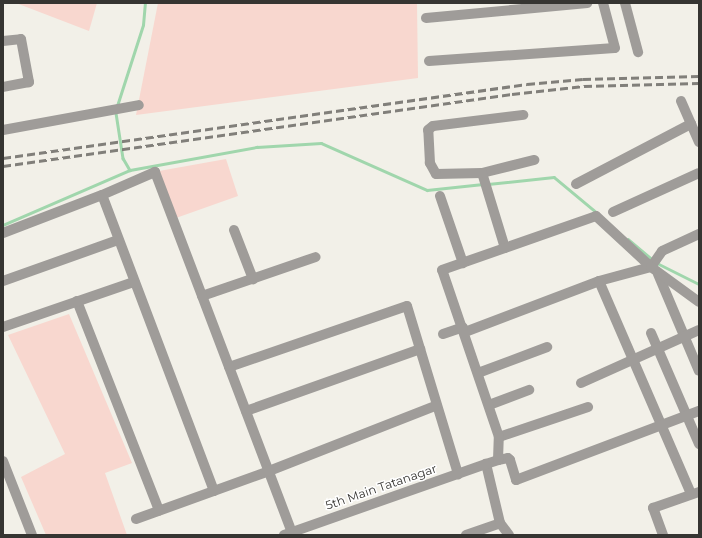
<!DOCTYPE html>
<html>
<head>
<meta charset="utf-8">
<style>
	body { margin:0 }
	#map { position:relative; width:702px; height:538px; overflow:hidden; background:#f2f0e8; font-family:Montserrat,sans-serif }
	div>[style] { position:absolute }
	.green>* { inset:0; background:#f8d7cf }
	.stream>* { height:2.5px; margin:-1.25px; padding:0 1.25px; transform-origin:1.25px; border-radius:1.25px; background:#a0d6ac }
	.minor>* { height:10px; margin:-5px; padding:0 5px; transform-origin:5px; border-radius:5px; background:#9f9c99 }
	.rail>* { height:2.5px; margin-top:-1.25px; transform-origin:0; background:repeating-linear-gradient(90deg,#817f7a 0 8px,transparent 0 12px) }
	span { translate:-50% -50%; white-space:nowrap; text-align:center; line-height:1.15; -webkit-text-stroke:3px #fff; paint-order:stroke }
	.street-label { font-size:12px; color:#363532 }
	.frame { position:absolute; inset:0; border:4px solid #363532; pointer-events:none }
</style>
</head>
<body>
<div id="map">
	<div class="green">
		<div style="clip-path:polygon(16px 3px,97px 3px,89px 31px)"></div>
		<div style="clip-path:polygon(158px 3px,417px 3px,418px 78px,136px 115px)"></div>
		<div style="clip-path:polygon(226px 159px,238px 196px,176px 218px,159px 171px)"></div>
		<div style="clip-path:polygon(69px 314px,132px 463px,105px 473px,127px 535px,46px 535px,21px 477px,65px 454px,8px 335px)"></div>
	</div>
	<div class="stream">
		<div style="left:117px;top:106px;width:85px;rotate:-72.2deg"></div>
		<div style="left:143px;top:25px;width:22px;rotate:-85deg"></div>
		<div style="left:116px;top:113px;width:46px;rotate:81.2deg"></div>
		<div style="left:123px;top:158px;width:14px;rotate:60deg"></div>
		<div style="left:488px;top:184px;width:66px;rotate:-6.1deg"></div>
		<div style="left:554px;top:177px;width:55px;rotate:39.8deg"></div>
		<div style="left:3px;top:225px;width:138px;rotate:-23.4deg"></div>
		<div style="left:130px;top:170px;width:129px;rotate:-10.3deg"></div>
		<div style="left:257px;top:147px;width:64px;rotate:-3.6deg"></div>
		<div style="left:321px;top:143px;width:116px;rotate:23.9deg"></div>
		<div style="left:427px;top:190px;width:56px;rotate:-6.1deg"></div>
		<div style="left:628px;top:239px;width:33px;rotate:40deg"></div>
		<div style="left:657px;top:263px;width:47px;rotate:26.6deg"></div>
	</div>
	<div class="minor">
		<div style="left:625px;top:3px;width:51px;rotate:75.1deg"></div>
		<div style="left:426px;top:18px;width:162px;rotate:-5.3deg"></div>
		<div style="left:3px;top:41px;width:18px;rotate:-6deg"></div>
		<div style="left:21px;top:39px;width:44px;rotate:79.5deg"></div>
		<div style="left:29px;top:82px;width:26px;rotate:169deg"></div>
		<div style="left:429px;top:61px;width:186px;rotate:-4deg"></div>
		<div style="left:615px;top:48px;width:47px;rotate:-104.9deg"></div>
		<div style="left:681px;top:101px;width:45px;rotate:66.3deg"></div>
		<div style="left:3px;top:130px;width:138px;rotate:-10.4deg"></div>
		<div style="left:482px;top:173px;width:54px;rotate:-14deg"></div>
		<div style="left:576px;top:184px;width:130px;rotate:-27.6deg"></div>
		<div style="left:440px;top:196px;width:71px;rotate:71.1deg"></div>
		<div style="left:613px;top:212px;width:94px;rotate:-24.4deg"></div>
		<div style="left:234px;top:230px;width:53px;rotate:68.8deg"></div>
		<div style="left:3px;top:233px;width:106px;rotate:-21deg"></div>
		<div style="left:505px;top:248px;width:78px;rotate:-107deg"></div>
		<div style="left:482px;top:173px;width:46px;rotate:178.8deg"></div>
		<div style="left:436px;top:174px;width:13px;rotate:-119deg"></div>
		<div style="left:430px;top:163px;width:33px;rotate:-93deg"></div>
		<div style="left:428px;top:130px;width:6px;rotate:-39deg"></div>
		<div style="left:433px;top:126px;width:91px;rotate:-7deg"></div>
		<div style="left:658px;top:274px;width:105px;rotate:67.1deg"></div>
		<div style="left:3px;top:281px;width:122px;rotate:-19.6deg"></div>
		<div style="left:599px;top:281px;width:232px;rotate:66.6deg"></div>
		<div style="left:202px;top:296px;width:120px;rotate:-18.9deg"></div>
		<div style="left:77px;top:301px;width:225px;rotate:68.6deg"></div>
		<div style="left:3px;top:327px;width:139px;rotate:-19deg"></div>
		<div style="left:465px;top:332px;width:143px;rotate:-20.8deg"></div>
		<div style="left:599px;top:281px;width:54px;rotate:-15.1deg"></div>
		<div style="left:651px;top:267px;width:19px;rotate:-55deg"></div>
		<div style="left:662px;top:251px;width:41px;rotate:-24.7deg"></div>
		<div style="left:651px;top:333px;width:121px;rotate:66.6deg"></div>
		<div style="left:443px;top:334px;width:21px;rotate:-19deg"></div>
		<div style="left:229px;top:367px;width:188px;rotate:-18.9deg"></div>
		<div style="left:407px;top:306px;width:176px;rotate:73.1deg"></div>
		<div style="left:478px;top:373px;width:74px;rotate:-20.6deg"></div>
		<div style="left:581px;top:383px;width:129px;rotate:-24.2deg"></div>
		<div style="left:489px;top:405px;width:43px;rotate:-20.6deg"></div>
		<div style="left:246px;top:411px;width:185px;rotate:-19.6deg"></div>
		<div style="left:499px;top:437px;width:94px;rotate:-18.6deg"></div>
		<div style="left:498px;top:460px;width:10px;rotate:-11deg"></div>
		<div style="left:508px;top:458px;width:3px;rotate:45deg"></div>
		<div style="left:510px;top:460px;width:21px;rotate:73deg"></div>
		<div style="left:516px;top:480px;width:196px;rotate:-20.7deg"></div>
		<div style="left:3px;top:461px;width:79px;rotate:68.6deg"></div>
		<div style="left:214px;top:491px;width:316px;rotate:-110.7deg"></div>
		<div style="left:102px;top:195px;width:58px;rotate:-23.5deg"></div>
		<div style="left:155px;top:172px;width:388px;rotate:69.2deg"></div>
		<div style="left:136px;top:519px;width:141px;rotate:-19.8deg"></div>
		<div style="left:269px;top:471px;width:180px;rotate:-21.4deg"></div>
		<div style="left:500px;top:523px;width:61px;rotate:-103.3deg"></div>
		<div style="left:486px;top:464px;width:13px;rotate:-18deg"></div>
		<div style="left:498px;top:460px;width:23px;rotate:-88deg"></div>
		<div style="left:499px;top:437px;width:176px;rotate:-108.8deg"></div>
		<div style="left:442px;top:270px;width:163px;rotate:-19.3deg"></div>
		<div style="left:596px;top:216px;width:75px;rotate:42.8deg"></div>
		<div style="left:651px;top:267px;width:59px;rotate:36.1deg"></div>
		<div style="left:284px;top:535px;width:214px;rotate:-19.4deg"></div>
		<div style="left:466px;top:535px;width:36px;rotate:-19deg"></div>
		<div style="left:500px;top:523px;width:15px;rotate:53deg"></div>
		<div style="left:663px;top:535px;width:29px;rotate:-110deg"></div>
		<div style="left:653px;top:508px;width:49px;rotate:-19.2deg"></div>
	</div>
	<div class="rail">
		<div style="left:3px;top:158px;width:529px;rotate:-8.04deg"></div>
		<div style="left:527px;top:84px;width:56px;rotate:-5.1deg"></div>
		<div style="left:583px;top:79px;width:116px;rotate:-1.5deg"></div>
		<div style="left:3px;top:166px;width:514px;rotate:-8.05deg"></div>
		<div style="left:512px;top:94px;width:72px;rotate:-6.3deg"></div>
		<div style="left:584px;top:86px;width:115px;rotate:-1.5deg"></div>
	</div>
	<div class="street-label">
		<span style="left:381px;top:487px;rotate:-19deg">5th Main Tatanagar</span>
	</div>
	<div class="frame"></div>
</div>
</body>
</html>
